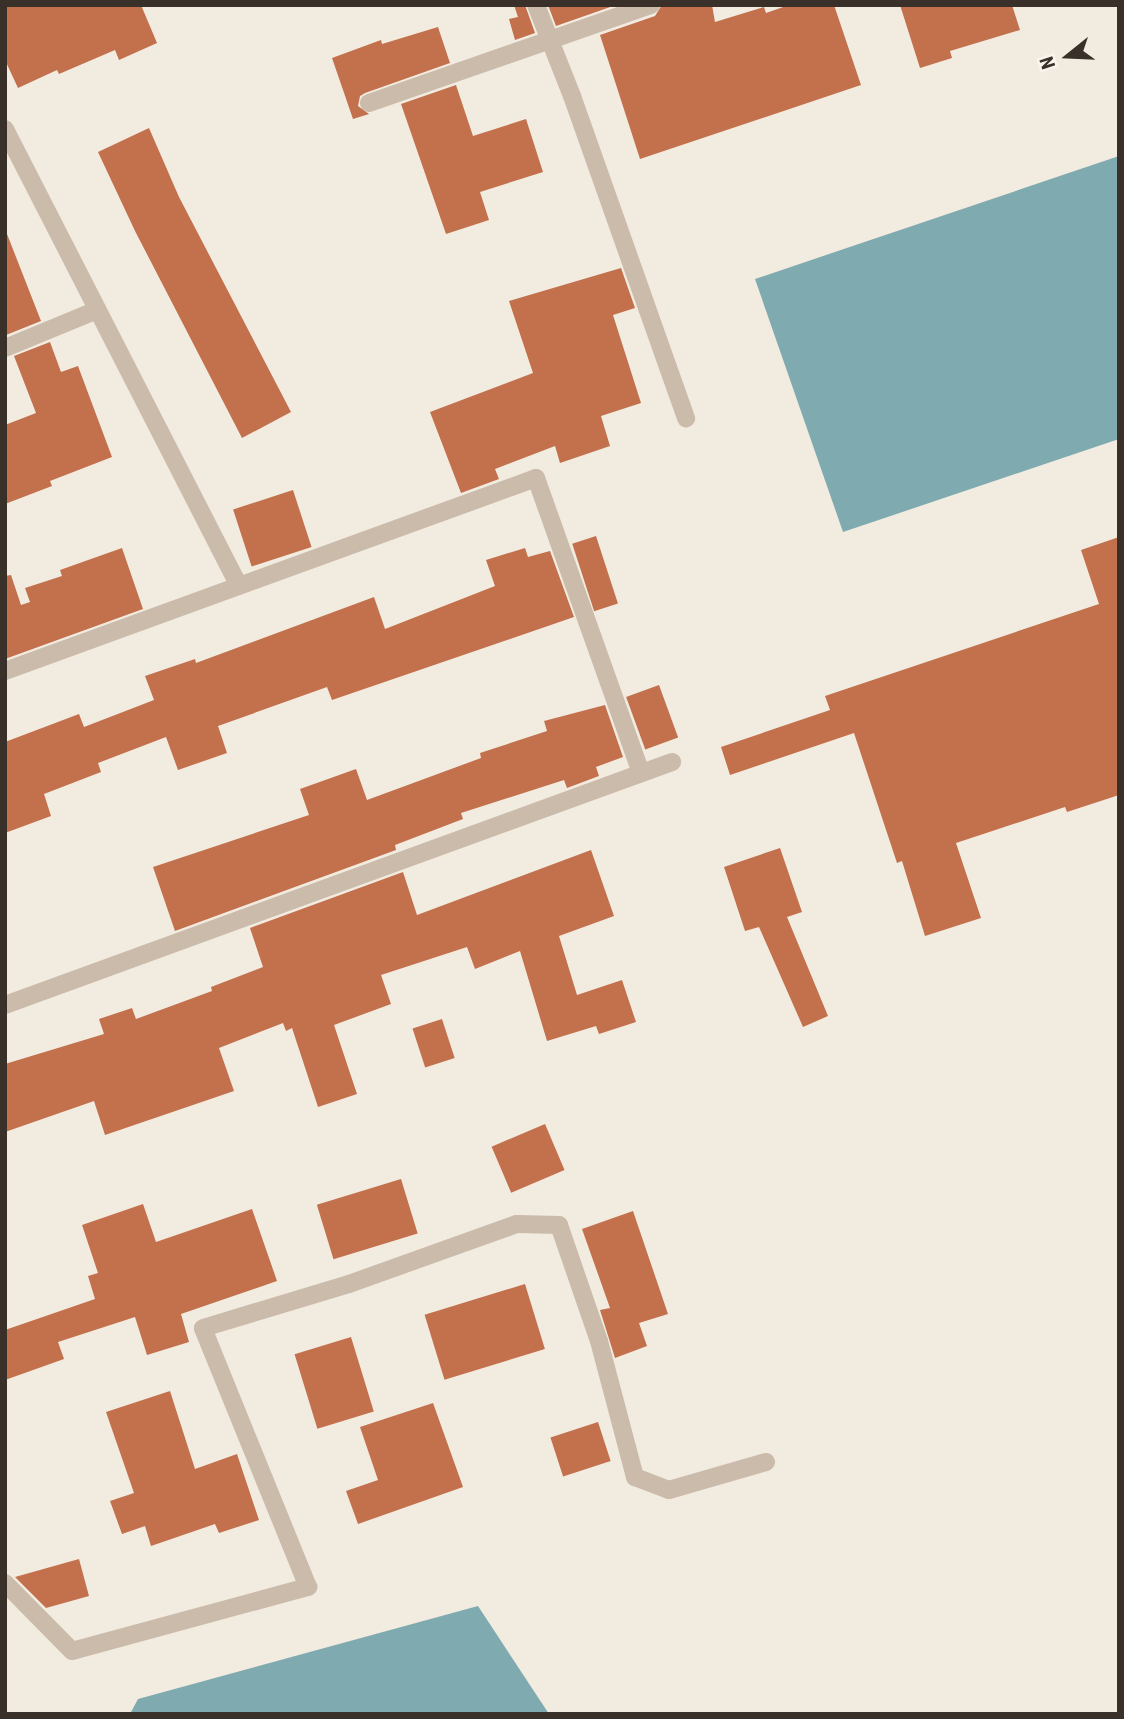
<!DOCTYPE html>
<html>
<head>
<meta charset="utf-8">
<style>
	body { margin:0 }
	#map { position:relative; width:1124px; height:1719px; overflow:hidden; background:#f2ebe0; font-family:"Roboto Condensed",sans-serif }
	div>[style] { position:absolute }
	.water>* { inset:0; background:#7faaaf }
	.building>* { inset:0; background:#c3704d; transform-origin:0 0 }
	.minor>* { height:18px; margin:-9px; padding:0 9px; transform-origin:9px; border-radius:9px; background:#cbbbab }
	span { translate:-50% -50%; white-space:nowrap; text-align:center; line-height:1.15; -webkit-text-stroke:7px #faf4ec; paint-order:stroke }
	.frame { position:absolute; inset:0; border:7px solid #39302a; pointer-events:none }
	.north { position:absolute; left:1033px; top:21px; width:70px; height:70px; -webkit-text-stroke:5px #faf4ec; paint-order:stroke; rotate:252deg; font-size:19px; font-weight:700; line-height:28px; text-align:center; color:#39302a }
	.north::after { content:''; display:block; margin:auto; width:24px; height:32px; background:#39302a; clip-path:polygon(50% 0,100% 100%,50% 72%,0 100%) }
</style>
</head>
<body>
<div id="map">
	<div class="water">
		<div style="clip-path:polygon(1119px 156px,1119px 439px,843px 532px,755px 279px)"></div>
		<div style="clip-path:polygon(478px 1606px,549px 1714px,130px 1714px,138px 1699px)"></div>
	</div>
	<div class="building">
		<div style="clip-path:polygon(5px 5px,141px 5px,157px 43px,119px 60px,115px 50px,59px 74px,57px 70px,18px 88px,5px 60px)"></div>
		<div style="clip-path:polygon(514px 5px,525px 5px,535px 33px,515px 40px,509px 19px,518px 17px)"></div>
		<div style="clip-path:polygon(548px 5px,616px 5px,556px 26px)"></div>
		<div style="clip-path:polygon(662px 5px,712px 5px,715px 22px,764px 7px,766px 13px,789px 5px,834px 5px,861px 85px,640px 159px,600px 35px,655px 16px)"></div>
		<div style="clip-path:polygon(900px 5px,1012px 5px,1020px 30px,950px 51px,952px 58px,920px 68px)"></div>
		<div style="clip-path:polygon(438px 27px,450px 63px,365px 93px,360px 96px,358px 106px,369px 114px,353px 119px,332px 58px,381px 40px,382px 44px)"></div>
		<div style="clip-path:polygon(456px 85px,473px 136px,526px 119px,543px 172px,480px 192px,489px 220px,446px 234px,401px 104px)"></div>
		<div style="clip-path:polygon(149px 128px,179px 197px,291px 412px,242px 438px,135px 231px,98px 152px)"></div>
		<div style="clip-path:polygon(7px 234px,41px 321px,6px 335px,5px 235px)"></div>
		<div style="clip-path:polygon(621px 268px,635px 308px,613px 315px,641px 403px,601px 416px,610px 446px,560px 463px,555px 446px,495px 469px,499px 479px,461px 493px,430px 412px,533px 373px,509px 301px)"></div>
		<div style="clip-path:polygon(50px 342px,61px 372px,78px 366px,112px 457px,50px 481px,52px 486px,5px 504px,5px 425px,36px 413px,14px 356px)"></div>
		<div style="left:293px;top:490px;width:60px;height:63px;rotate:72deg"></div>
		<div style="left:596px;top:536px;width:71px;height:25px;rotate:72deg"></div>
		<div style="clip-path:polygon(1119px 537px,1119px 795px,1067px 812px,1065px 807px,956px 843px,981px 918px,925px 936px,902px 861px,897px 863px,854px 733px,730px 775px,721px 747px,830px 710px,825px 696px,1099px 604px,1081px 550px)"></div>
		<div style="clip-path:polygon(122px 548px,143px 609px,5px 659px,5px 576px,11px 575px,21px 605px,30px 602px,25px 588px,62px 576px,60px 570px)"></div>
		<div style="clip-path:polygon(525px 548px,528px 557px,550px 551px,574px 617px,332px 700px,327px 687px,218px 726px,227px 753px,178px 770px,166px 737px,98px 763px,101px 772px,44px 794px,51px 816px,5px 833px,5px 742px,79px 714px,84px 727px,154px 700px,145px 676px,195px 659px,196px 663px,374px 597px,385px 629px,495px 586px,486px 560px)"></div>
		<div style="left:659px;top:685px;width:56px;height:35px;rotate:70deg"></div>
		<div style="clip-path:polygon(605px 705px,623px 757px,596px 767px,599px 776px,567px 788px,564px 780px,461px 813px,463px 819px,395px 845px,396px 850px,175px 931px,153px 867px,309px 815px,300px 789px,356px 769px,367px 800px,481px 758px,480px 753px,547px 731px,544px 721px)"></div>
		<div style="clip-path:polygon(780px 848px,802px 912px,787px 917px,828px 1016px,803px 1027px,759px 927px,745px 931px,724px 867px)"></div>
		<div style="clip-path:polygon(591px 850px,614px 916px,559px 936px,577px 995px,622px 980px,636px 1022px,599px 1034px,596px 1026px,547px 1041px,520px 951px,475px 969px,467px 947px,381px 975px,391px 1004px,334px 1025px,357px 1094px,318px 1107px,292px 1028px,286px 1031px,283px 1023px,219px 1048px,234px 1091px,105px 1135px,94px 1101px,5px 1132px,5px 1064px,104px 1034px,99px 1019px,132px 1008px,136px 1019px,212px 991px,211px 987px,263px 967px,250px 928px,403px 872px,417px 915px)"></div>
		<div style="left:442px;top:1019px;width:41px;height:31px;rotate:72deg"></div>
		<div style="left:545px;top:1124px;width:50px;height:58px;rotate:67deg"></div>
		<div style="left:401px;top:1179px;width:57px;height:88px;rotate:73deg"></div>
		<div style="clip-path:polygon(143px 1204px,156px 1242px,252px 1209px,277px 1281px,181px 1314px,189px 1342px,147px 1355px,135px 1317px,58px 1342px,64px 1359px,5px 1380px,5px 1330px,95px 1299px,88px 1276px,98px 1273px,82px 1225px)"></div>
		<div style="clip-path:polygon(633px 1211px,668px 1314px,639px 1323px,647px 1346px,615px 1358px,600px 1310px,610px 1308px,582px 1229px)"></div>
		<div style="left:525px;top:1284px;width:68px;height:105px;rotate:73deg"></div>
		<div style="left:351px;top:1337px;width:78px;height:59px;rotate:73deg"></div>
		<div style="clip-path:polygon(170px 1391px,195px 1469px,237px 1454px,259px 1520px,219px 1533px,215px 1524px,151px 1546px,145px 1526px,122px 1534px,110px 1501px,134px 1493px,106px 1412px)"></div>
		<div style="clip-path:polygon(433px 1403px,463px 1487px,358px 1524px,346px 1491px,378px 1480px,360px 1427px)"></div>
		<div style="left:598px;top:1422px;width:41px;height:50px;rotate:72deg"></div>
		<div style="clip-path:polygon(79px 1559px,89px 1596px,46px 1608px,15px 1577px)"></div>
	</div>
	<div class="minor">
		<div style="left:536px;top:5px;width:98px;rotate:68.4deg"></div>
		<div style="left:572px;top:96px;width:342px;rotate:70.5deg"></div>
		<div style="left:369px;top:103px;width:299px;rotate:-19.2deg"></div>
		<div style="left:5px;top:129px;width:513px;rotate:62.89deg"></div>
		<div style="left:5px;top:348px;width:100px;rotate:-22.4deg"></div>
		<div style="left:5px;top:671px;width:565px;rotate:-19.97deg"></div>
		<div style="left:536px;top:478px;width:313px;rotate:70.4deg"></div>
		<div style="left:5px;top:1005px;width:710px;rotate:-20.02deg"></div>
		<div style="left:5px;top:1583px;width:95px;rotate:45.4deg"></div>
		<div style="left:72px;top:1651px;width:245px;rotate:-15.2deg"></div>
		<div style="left:308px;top:1587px;width:279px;rotate:-112.1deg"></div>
		<div style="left:203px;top:1328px;width:152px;rotate:-16.8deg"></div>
		<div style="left:349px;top:1284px;width:178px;rotate:-19.7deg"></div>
		<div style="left:517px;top:1224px;width:42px;rotate:1.4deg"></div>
		<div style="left:559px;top:1225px;width:123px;rotate:71deg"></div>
		<div style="left:599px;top:1341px;width:141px;rotate:75.2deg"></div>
		<div style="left:635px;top:1477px;width:36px;rotate:21deg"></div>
		<div style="left:669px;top:1490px;width:101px;rotate:-16.1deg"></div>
	</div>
	<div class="frame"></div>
	<div class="north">N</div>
</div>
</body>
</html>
